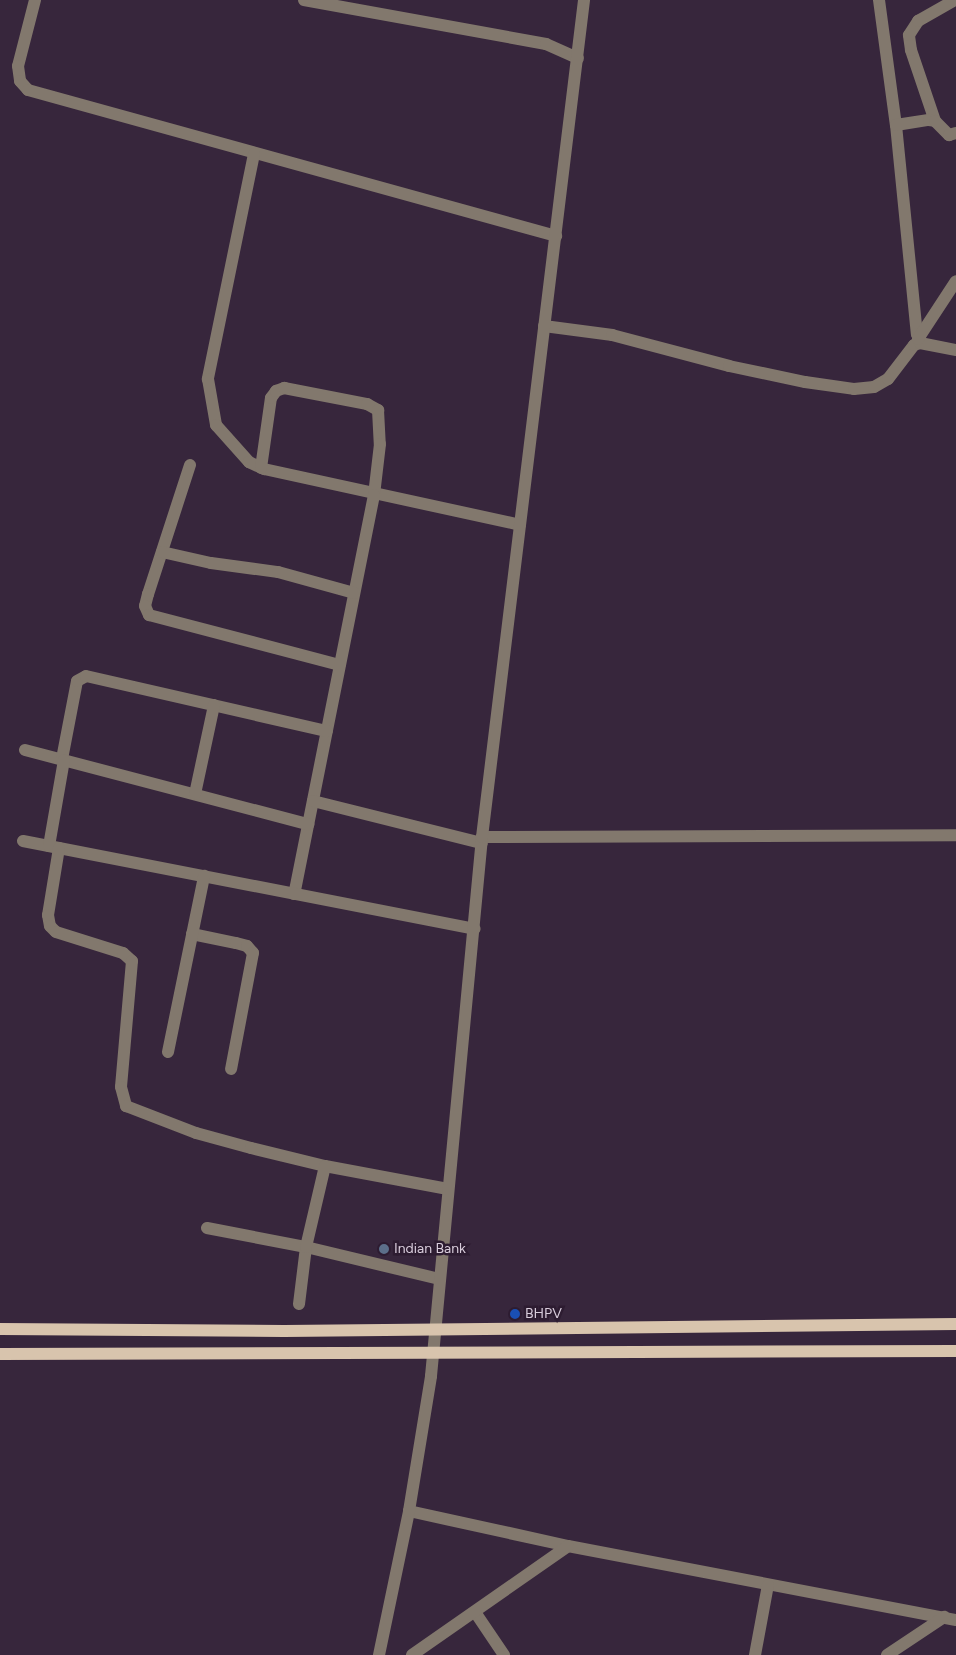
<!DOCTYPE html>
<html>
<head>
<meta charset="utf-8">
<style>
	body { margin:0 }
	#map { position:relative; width:956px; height:1655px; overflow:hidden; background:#37263c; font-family:Figtree,sans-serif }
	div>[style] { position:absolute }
	.minor>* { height:12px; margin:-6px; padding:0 6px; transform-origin:6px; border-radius:6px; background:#82786d }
	.major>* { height:12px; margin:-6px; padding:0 6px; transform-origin:6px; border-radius:6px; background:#d8c4ad }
	.dots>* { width:14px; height:14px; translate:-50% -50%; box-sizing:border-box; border:2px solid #2d1c31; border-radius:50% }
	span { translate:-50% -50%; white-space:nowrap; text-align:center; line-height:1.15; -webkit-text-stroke:5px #2d1c31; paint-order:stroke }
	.poi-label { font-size:14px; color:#d9cddc }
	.left { translate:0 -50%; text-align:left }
</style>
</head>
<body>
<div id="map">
	<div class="minor">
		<div style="left:35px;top:0;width:68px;rotate:104.4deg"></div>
		<div style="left:18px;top:66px;width:15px;rotate:82deg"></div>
		<div style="left:20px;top:81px;width:12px;rotate:48deg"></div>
		<div style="left:28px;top:90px;width:548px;rotate:15.46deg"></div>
		<div style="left:304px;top:0;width:246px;rotate:10.3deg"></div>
		<div style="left:546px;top:44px;width:35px;rotate:24deg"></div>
		<div style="left:879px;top:0;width:126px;rotate:82.3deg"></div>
		<div style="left:896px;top:125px;width:210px;rotate:84.3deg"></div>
		<div style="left:917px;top:334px;width:9px;rotate:72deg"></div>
		<div style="left:935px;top:121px;width:75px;rotate:-108.7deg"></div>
		<div style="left:911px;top:50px;width:15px;rotate:-98deg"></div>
		<div style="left:909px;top:35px;width:17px;rotate:-57deg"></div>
		<div style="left:918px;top:21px;width:43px;rotate:-29.6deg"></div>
		<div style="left:896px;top:125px;width:33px;rotate:-9deg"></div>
		<div style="left:929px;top:120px;width:6px;rotate:9deg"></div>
		<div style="left:935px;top:121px;width:20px;rotate:45deg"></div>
		<div style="left:949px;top:135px;width:7px;rotate:-16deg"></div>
		<div style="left:254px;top:154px;width:230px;rotate:101.6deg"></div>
		<div style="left:208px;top:379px;width:47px;rotate:80.1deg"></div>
		<div style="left:216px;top:425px;width:50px;rotate:48.3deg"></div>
		<div style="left:249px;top:462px;width:17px;rotate:25deg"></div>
		<div style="left:264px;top:469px;width:262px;rotate:12.3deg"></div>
		<div style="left:544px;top:326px;width:69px;rotate:7.5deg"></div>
		<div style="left:612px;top:335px;width:121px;rotate:14.8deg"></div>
		<div style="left:729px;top:366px;width:78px;rotate:11.9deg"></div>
		<div style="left:805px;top:382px;width:49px;rotate:8.1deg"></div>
		<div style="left:854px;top:389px;width:20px;rotate:-6deg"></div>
		<div style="left:874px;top:387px;width:16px;rotate:-30deg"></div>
		<div style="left:888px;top:379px;width:43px;rotate:-52.6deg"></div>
		<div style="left:914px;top:345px;width:6px;rotate:-18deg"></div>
		<div style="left:920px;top:343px;width:37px;rotate:11deg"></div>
		<div style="left:918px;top:339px;width:69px;rotate:-56.8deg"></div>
		<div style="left:190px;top:465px;width:136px;rotate:108deg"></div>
		<div style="left:148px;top:594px;width:12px;rotate:104deg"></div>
		<div style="left:145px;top:606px;width:10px;rotate:66deg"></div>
		<div style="left:149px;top:615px;width:197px;rotate:14.7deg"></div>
		<div style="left:261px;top:468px;width:71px;rotate:-81.9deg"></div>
		<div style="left:271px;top:398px;width:9px;rotate:-54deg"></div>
		<div style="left:276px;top:391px;width:9px;rotate:-21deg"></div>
		<div style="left:284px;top:388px;width:85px;rotate:10.9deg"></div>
		<div style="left:367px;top:404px;width:13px;rotate:29deg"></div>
		<div style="left:378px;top:410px;width:34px;rotate:87deg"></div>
		<div style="left:380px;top:444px;width:51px;rotate:96.7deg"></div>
		<div style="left:374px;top:495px;width:407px;rotate:101.3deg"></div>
		<div style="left:162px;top:552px;width:50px;rotate:12.7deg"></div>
		<div style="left:211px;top:563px;width:68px;rotate:7.7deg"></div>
		<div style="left:278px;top:572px;width:79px;rotate:15.4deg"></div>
		<div style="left:25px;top:750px;width:293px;rotate:14.7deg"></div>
		<div style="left:62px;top:759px;width:79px;rotate:-79.1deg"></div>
		<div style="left:77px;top:681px;width:10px;rotate:-29deg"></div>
		<div style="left:86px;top:676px;width:247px;rotate:12.9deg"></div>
		<div style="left:195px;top:794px;width:91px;rotate:-77.9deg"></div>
		<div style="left:313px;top:801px;width:174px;rotate:14deg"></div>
		<div style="left:482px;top:837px;width:474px;rotate:-0.2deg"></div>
		<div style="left:23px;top:841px;width:460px;rotate:11deg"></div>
		<div style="left:49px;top:846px;width:87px;rotate:-80.1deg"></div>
		<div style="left:59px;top:848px;width:68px;rotate:99.3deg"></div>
		<div style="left:48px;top:915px;width:11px;rotate:80deg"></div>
		<div style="left:50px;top:926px;width:8px;rotate:45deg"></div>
		<div style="left:56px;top:932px;width:70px;rotate:17.4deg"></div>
		<div style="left:123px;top:953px;width:12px;rotate:42deg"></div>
		<div style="left:132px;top:961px;width:126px;rotate:95deg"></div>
		<div style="left:121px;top:1087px;width:20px;rotate:75deg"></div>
		<div style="left:126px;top:1106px;width:75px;rotate:21.1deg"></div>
		<div style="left:196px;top:1133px;width:57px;rotate:15.3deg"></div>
		<div style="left:251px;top:1148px;width:76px;rotate:13.7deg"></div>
		<div style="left:325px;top:1166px;width:125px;rotate:10.6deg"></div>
		<div style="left:192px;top:934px;width:45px;rotate:11.6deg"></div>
		<div style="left:236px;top:943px;width:11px;rotate:15deg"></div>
		<div style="left:247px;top:946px;width:9px;rotate:49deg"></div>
		<div style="left:253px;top:953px;width:118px;rotate:100.7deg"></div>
		<div style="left:168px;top:1052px;width:180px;rotate:-78.4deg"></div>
		<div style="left:207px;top:1228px;width:101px;rotate:10.9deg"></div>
		<div style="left:306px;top:1247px;width:137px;rotate:13.5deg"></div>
		<div style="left:299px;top:1304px;width:57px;rotate:-83deg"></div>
		<div style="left:306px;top:1247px;width:83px;rotate:-76.8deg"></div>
		<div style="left:409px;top:1511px;width:163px;rotate:12.4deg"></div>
		<div style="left:568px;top:1546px;width:395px;rotate:10.8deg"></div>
		<div style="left:475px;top:1612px;width:52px;rotate:56deg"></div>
		<div style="left:379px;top:1655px;width:147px;rotate:-78.2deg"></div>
		<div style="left:409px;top:1511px;width:137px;rotate:-80.7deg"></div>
		<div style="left:431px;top:1376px;width:541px;rotate:-84.59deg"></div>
		<div style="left:482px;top:837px;width:843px;rotate:-83.05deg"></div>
		<div style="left:412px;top:1655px;width:190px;rotate:-34.9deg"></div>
		<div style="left:755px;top:1655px;width:71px;rotate:-79.5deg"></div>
		<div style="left:887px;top:1655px;width:69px;rotate:-33.7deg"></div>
	</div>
	<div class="major">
		<div style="left:0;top:1329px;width:284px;rotate:0.4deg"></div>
		<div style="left:284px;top:1331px;width:672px;rotate:-0.6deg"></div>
		<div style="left:0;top:1354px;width:956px;rotate:-0.18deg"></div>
	</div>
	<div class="dots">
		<div style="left:384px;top:1249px;background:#5c6f8a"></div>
		<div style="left:515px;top:1314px;background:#1a4fb4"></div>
	</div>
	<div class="poi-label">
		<span class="left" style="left:394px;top:1249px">Indian Bank</span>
		<span class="left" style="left:525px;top:1314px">BHPV</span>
	</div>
</div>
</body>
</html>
